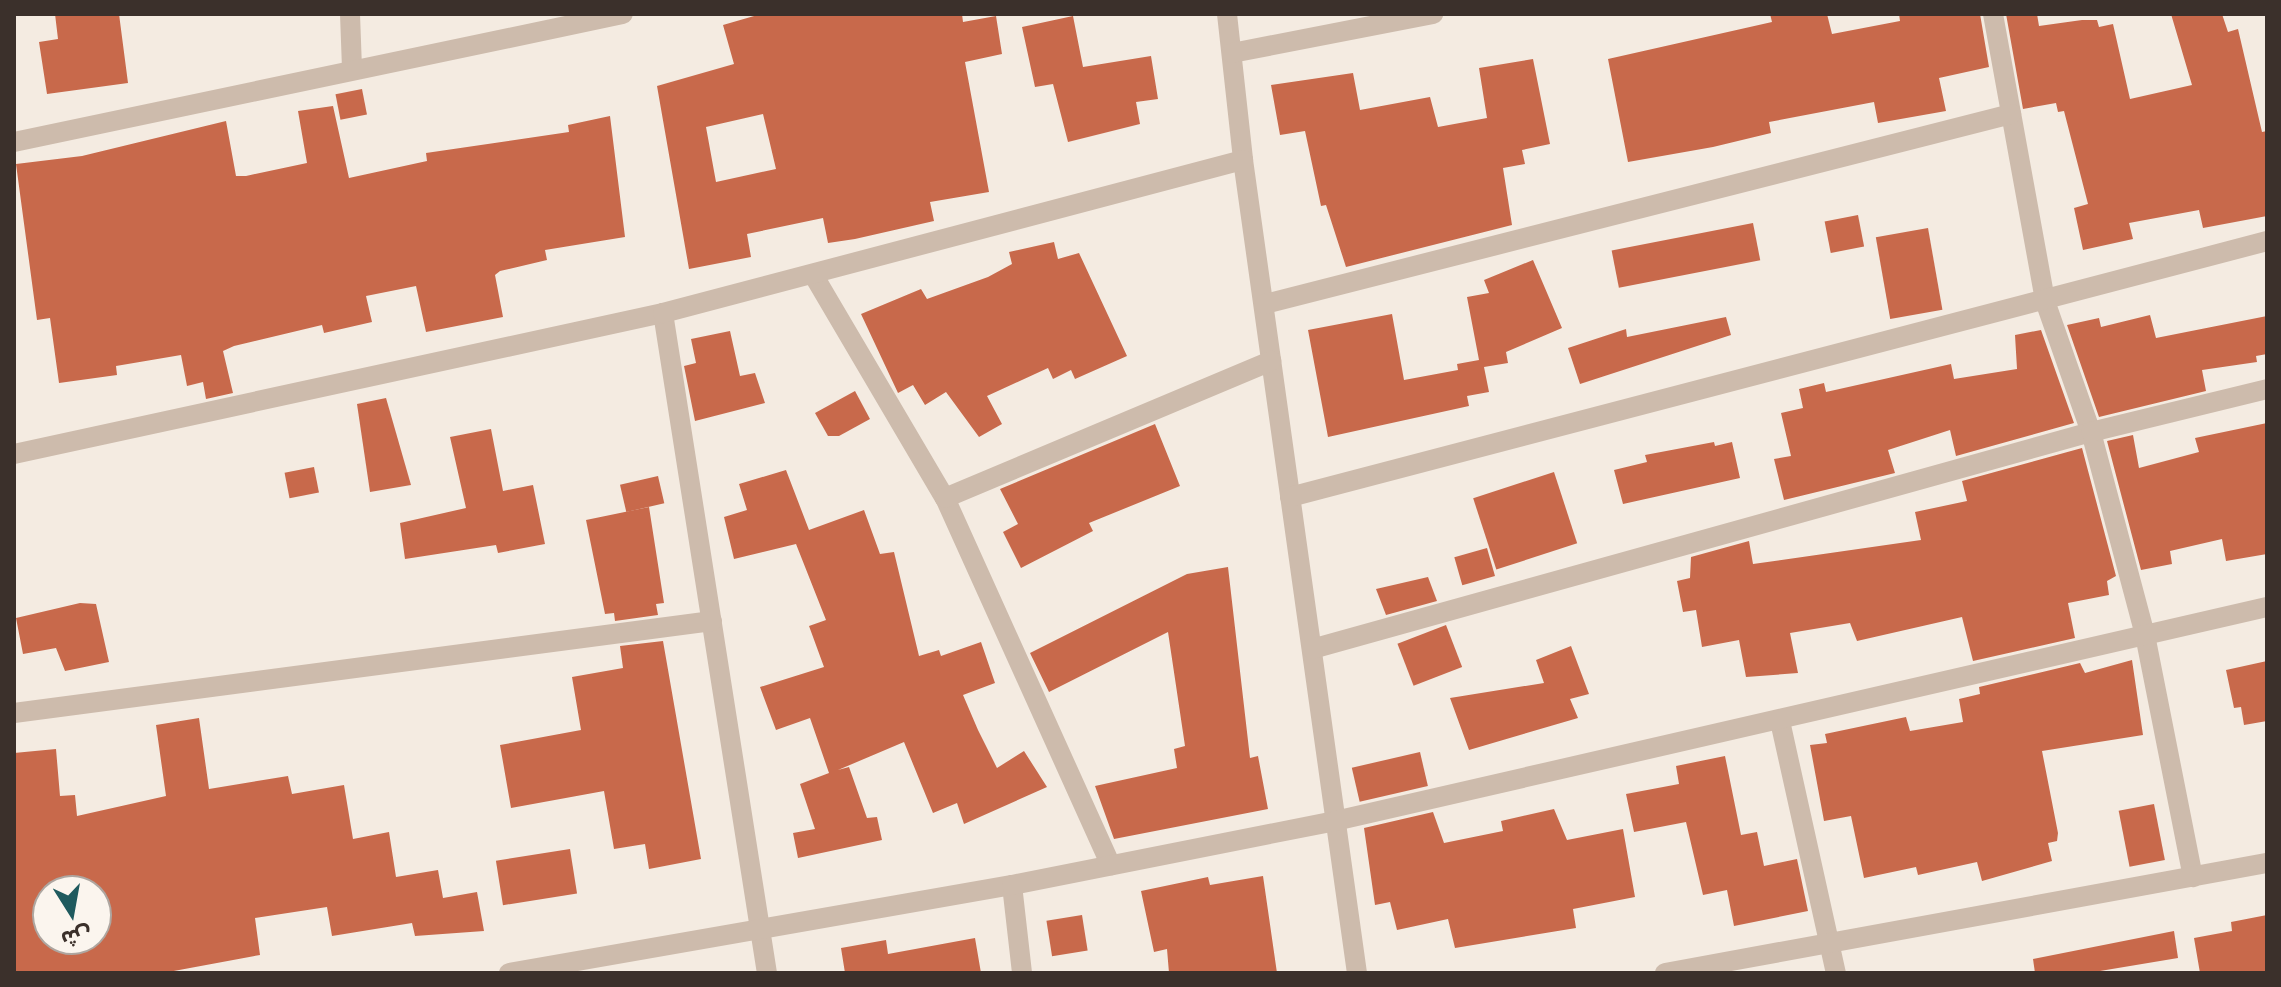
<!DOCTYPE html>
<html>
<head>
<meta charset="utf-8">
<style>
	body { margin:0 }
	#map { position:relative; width:2281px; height:987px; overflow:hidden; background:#f4ebe1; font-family:"Work Sans","Noto Sans Arabic",sans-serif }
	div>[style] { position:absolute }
	.building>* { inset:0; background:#c8694b; transform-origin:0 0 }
	.minor>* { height:20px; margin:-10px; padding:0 10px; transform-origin:10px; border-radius:10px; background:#cdbbac }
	span { translate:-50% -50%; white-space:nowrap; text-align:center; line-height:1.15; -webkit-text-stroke:6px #fbf5ee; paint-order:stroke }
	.frame { position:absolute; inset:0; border:16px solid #3b302b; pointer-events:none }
	.north { position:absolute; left:32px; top:875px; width:80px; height:80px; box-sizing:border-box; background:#fbf5ee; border:2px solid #aea6a0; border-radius:50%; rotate:169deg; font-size:22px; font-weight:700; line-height:32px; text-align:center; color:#3b302b }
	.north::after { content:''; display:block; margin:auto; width:28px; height:36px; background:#1f5a5e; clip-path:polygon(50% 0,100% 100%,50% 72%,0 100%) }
</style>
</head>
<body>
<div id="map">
	<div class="building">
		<div style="clip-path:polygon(55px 14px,119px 14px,128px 83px,47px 94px,39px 42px,58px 39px)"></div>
		<div style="clip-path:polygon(evenodd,761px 14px,962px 14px,963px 22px,996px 16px,1002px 54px,965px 62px,989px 192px,930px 202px,934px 221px,855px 239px,828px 243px,823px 218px,747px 234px,751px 257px,689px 269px,657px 86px,734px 64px,723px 25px,761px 14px,763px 114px,776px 169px,716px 182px,706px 127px,763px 114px)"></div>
		<div style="clip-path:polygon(1770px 14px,1827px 14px,1832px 34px,1900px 21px,1899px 14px,1980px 14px,1989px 67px,1939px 78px,1946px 111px,1878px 123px,1874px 102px,1769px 122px,1771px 133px,1713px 147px,1628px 162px,1608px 59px,1772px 22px)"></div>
		<div style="clip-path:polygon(2006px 14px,2037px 14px,2039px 26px,2082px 20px,2097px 20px,2099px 27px,2113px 24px,2130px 99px,2192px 85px,2171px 14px,2222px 14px,2228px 32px,2238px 29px,2262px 132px,2267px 131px,2267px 216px,2203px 228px,2199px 210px,2129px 223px,2133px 239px,2083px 250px,2074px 208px,2088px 204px,2064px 111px,2058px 112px,2056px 103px,2023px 109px)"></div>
		<div style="clip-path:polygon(1073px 16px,1083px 67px,1151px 56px,1158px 99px,1136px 102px,1140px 124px,1068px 142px,1053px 84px,1035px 87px,1022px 27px)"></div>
		<div style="clip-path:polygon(1533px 59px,1550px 144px,1522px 150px,1525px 164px,1503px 168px,1512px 225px,1346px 267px,1326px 205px,1321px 206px,1305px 131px,1280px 135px,1271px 85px,1353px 73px,1360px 110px,1430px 97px,1438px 127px,1487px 118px,1479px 68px)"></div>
		<div style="left:362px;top:89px;width:26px;height:27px;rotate:79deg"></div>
		<div style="clip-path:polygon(333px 106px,349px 178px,427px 161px,426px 153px,569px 132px,568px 125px,610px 116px,625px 237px,545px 250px,547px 260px,500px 271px,495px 275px,503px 317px,426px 332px,416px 286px,366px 296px,372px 322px,324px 333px,322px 325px,234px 346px,223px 351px,233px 393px,206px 399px,203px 382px,187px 386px,181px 355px,116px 366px,117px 375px,59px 383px,50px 318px,37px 320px,16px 164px,82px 156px,226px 121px,236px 176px,246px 176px,307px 163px,298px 111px)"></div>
		<div style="left:1858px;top:215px;width:32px;height:34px;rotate:79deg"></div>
		<div style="left:1753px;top:223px;width:38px;height:144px;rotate:79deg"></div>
		<div style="left:1928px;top:228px;width:83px;height:53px;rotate:80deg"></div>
		<div style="clip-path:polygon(1054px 242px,1058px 259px,1079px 253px,1127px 356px,1075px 379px,1071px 370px,1053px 379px,1048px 368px,987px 396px,1002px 424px,979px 437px,946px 392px,925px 405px,913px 385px,898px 393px,861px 314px,921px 289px,927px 299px,988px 277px,1012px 264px,1009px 252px)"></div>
		<div style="clip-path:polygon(1533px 260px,1562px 328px,1506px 352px,1508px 363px,1484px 367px,1489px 392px,1467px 396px,1469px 406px,1328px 437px,1308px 330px,1392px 314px,1404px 380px,1458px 370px,1457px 364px,1479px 360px,1467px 297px,1489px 293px,1484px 280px)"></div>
		<div style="clip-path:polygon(2150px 315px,2156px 338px,2267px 316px,2267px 354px,2256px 356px,2257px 362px,2202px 370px,2206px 391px,2099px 417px,2067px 325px,2099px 318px,2101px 327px)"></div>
		<div style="clip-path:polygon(1726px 317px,1731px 335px,1580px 384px,1568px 348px,1626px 329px,1627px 337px)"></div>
		<div style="clip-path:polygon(2041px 330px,2074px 423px,1956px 456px,1950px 430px,1888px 450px,1895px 473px,1784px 500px,1774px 459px,1791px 456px,1781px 413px,1803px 408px,1799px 389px,1824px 383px,1826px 392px,1951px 364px,1954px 379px,2017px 369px,2015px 335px)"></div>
		<div style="clip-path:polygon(730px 331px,740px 376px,755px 373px,765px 403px,695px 421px,684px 366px,696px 363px,691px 339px)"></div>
		<div style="clip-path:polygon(855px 391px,870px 419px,839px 436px,828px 436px,815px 413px)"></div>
		<div style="clip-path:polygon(386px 398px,411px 485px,370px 492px,357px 404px)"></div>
		<div style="clip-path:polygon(2267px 423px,2267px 554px,2226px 561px,2222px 539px,2170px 551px,2172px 564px,2141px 570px,2107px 441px,2133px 435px,2139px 468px,2199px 452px,2195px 438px)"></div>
		<div style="clip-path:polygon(1155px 424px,1180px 486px,1089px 523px,1093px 531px,1021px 568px,1003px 532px,1018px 524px,1000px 489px)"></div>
		<div style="clip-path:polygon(491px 429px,503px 491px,533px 485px,545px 544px,498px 553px,496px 545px,405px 559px,400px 523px,466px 508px,450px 437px)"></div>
		<div style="clip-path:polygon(1714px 442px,1715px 446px,1732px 442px,1740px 478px,1623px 504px,1614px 470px,1647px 462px,1645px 455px)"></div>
		<div style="clip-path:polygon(2082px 448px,2116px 576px,2107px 581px,2109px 595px,2068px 603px,2075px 638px,1973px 661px,1962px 617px,1857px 641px,1850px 623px,1790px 633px,1798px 673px,1746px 677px,1739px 640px,1702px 647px,1696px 610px,1683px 612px,1677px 581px,1690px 578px,1691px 557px,1749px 541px,1753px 564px,1921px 540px,1915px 512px,1967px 501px,1962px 481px)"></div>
		<div style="left:314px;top:467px;width:26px;height:30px;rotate:79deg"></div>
		<div style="clip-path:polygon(786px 470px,809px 530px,864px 510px,880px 554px,894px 552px,919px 656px,939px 650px,941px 656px,981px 642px,995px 683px,963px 695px,978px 730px,997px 768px,1024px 751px,1047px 787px,964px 824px,957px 803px,933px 813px,904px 742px,838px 770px,849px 767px,867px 818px,877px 817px,882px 840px,798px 858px,793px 833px,815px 829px,800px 784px,829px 773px,810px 718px,776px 730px,760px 687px,824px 667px,809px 626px,826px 620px,796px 544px,734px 559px,724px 517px,747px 510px,739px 484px)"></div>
		<div style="left:1554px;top:472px;width:75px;height:85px;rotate:72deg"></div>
		<div style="left:658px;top:476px;width:28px;height:39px;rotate:77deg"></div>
		<div style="clip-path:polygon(649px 507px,664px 603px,656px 604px,658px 615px,615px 621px,614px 613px,605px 614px,586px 520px)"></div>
		<div style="left:1487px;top:548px;width:29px;height:34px;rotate:74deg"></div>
		<div style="clip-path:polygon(1228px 567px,1250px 758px,1258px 756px,1268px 809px,1114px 839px,1095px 786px,1177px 768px,1174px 749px,1185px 746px,1168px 632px,1049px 692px,1030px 653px,1187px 574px)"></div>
		<div style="clip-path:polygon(1428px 577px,1437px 601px,1386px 615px,1376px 589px)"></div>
		<div style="clip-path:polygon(80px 603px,96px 604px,109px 662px,65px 671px,56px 648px,23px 654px,16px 618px)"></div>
		<div style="left:1446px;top:625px;width:45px;height:52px;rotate:69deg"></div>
		<div style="clip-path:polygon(663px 641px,701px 859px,649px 869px,645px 844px,614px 849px,604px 791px,511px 808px,500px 745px,581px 730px,572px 677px,623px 668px,620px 646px)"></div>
		<div style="clip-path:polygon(1571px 646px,1589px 694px,1570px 699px,1578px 718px,1469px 750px,1450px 698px,1544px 683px,1536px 660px)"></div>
		<div style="clip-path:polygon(2132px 660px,2143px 735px,2042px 751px,2058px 833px,2057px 841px,2048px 843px,2052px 861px,1982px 881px,1977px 862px,1918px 875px,1916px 867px,1864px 878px,1851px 816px,1824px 821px,1810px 745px,1827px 743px,1825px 734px,1906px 717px,1910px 731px,1963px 722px,1959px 699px,1980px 694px,1979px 687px,2080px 663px,2085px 673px)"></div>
		<div style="clip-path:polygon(2267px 661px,2267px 721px,2244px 725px,2241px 707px,2234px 708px,2226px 670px)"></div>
		<div style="clip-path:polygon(evenodd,199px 718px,209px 789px,288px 776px,292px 794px,344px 785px,353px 839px,389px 832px,396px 877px,438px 870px,443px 898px,477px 892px,484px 931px,415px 936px,412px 923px,332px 936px,327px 907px,255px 918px,260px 955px,163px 973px,14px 973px,14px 753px,56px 749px,60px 796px,75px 795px,77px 816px,166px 796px,156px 725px,199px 718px,48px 891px,96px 891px,96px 939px,48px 939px,48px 891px)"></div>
		<div style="left:1420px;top:752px;width:35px;height:70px;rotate:77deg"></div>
		<div style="clip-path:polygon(1725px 756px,1741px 835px,1757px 832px,1764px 866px,1797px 859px,1808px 911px,1734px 926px,1727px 890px,1703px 895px,1686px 822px,1634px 832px,1626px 794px,1679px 784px,1676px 766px)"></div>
		<div style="left:2154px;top:804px;width:57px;height:36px;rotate:79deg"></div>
		<div style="clip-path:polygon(1554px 809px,1567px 840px,1623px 829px,1635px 897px,1573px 909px,1576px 928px,1455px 948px,1448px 919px,1397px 930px,1390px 902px,1375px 905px,1364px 828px,1433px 812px,1444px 843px,1503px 831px,1501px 821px)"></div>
		<div style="left:570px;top:849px;width:45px;height:75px;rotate:81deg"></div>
		<div style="clip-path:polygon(1263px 876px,1277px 973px,1169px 973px,1167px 949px,1154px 952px,1141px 891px,1208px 877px,1210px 885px)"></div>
		<div style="left:1082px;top:915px;width:36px;height:36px;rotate:81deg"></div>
		<div style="clip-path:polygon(2267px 915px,2267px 973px,2200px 973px,2194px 938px,2232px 931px,2231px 922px)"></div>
		<div style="clip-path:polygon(2174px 931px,2178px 958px,2088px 973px,2035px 973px,2033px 959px)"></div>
		<div style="clip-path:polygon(975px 938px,981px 973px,845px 973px,841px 948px,886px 940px,888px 954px)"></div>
	</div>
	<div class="minor">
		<div style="left:350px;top:14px;width:55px;rotate:87.9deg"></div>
		<div style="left:1227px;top:14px;width:147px;rotate:83.7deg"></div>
		<div style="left:1243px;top:160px;width:821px;rotate:82.02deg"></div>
		<div style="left:1993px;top:14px;width:292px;rotate:79.7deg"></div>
		<div style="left:2045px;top:301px;width:139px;rotate:70.7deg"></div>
		<div style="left:2091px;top:432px;width:210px;rotate:75.1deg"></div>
		<div style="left:2145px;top:635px;width:247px;rotate:78.8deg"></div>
		<div style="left:1232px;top:53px;width:205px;rotate:-11deg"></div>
		<div style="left:14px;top:142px;width:622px;rotate:-11.87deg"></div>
		<div style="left:814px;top:276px;width:258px;rotate:59.5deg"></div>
		<div style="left:945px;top:498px;width:403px;rotate:65.7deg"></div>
		<div style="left:1265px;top:304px;width:770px;rotate:-14.29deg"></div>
		<div style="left:663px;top:313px;width:668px;rotate:81.05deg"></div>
		<div style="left:14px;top:454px;width:664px;rotate:-12.26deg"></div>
		<div style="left:663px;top:313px;width:600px;rotate:-14.78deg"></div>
		<div style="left:1290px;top:497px;width:1010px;rotate:-14.68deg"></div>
		<div style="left:945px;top:498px;width:354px;rotate:-22.8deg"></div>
		<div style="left:1312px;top:649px;width:809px;rotate:-15.57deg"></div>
		<div style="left:2091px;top:432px;width:181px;rotate:-13.7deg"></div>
		<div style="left:14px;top:713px;width:704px;rotate:-7.51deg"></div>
		<div style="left:1780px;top:721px;width:258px;rotate:77.5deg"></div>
		<div style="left:1012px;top:885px;width:89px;rotate:83.5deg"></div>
		<div style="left:509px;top:973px;width:511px;rotate:-9.92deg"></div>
		<div style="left:1012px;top:885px;width:329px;rotate:-11.2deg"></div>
		<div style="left:1335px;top:821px;width:956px;rotate:-12.93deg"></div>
		<div style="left:1665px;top:973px;width:612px;rotate:-10.36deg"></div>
	</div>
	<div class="frame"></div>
	<div class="north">ش</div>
</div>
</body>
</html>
